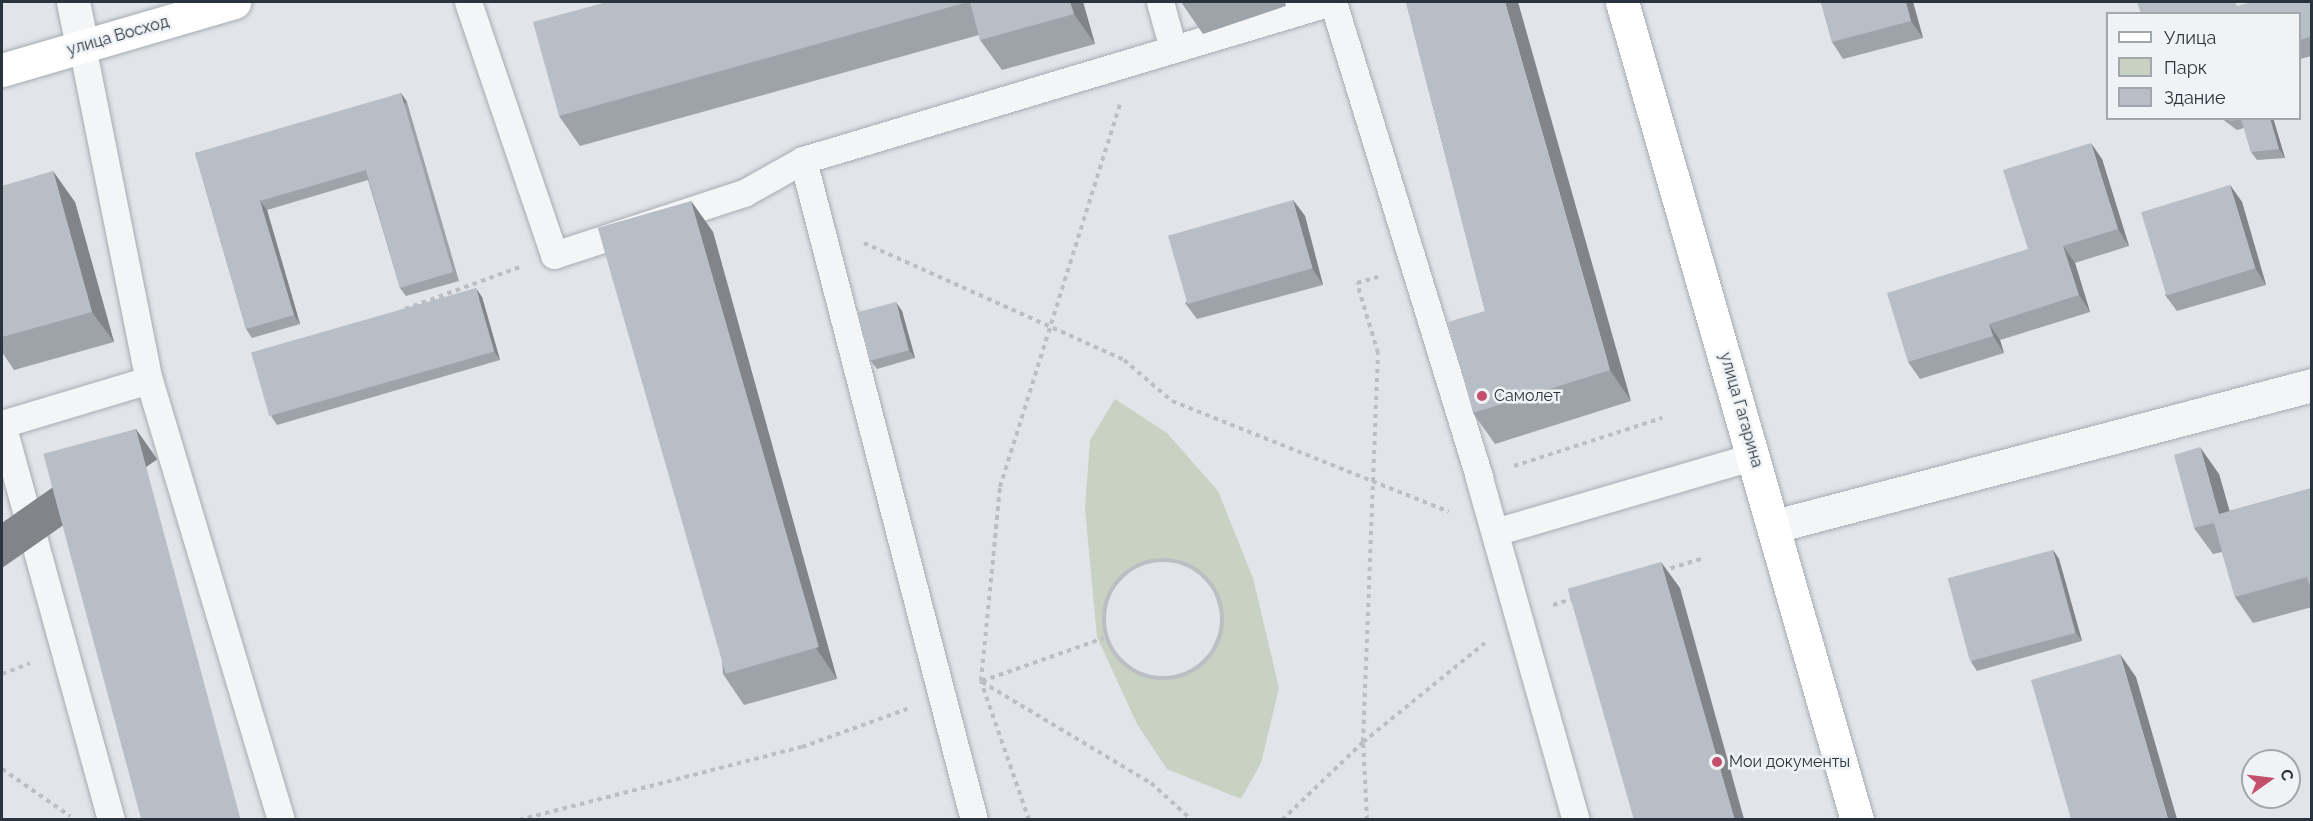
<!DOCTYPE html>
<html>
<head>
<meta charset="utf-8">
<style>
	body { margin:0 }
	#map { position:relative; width:2313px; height:821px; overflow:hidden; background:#e1e4e8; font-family:Raleway,sans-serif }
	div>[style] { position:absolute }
	.green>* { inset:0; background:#c8d2c2 }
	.path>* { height:4px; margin-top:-2px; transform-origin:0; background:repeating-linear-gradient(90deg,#bbbfc3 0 4.5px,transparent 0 9px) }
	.path>.ring { margin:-2px; padding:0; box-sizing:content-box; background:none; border:4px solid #bbbfc3; border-radius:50% }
	.roads { filter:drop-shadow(0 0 2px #a6acb2) drop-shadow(0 0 2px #a6acb2) }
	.lane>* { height:27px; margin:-13.5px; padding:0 13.5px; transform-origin:13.5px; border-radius:13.5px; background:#f3f5f7 }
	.street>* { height:33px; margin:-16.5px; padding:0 16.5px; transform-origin:16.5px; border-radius:16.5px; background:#f3f5f7 }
	.secondary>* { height:33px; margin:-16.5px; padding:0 16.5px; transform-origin:16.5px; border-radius:16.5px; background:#fff }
	.wall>* { inset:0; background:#9ea3a9 }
	.shaded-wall>* { inset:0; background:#81858a; transform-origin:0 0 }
	.building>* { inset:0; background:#b8bec5; transform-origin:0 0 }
	.dots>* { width:16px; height:16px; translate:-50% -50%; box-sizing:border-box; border:3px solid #f0f3f6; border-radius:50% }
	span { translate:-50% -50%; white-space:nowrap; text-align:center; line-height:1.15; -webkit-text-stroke:5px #f0f3f6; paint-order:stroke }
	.street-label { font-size:16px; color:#2a343f }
	.poi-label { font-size:16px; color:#2a343f }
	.left { translate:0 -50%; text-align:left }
	.frame { position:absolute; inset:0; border:3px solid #2a343f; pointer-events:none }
	.legend { position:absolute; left:2106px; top:12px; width:195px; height:108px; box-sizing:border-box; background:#f0f3f6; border:2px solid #a1a7ad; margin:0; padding:8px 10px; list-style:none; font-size:18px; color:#2a343f }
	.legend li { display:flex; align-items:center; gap:12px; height:30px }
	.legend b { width:30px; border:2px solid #a1a7ad }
	.north { position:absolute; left:2241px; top:749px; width:60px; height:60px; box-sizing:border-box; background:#f0f3f6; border:2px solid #a1a7ad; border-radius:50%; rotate:76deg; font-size:16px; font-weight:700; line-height:24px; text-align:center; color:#2a343f }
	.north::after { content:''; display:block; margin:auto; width:21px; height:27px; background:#c44f6c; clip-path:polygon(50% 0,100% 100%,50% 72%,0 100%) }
</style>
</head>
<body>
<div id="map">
	<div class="green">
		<div style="clip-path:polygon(evenodd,1115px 399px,1167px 433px,1218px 491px,1253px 578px,1279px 688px,1261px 763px,1241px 799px,1167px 769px,1137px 724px,1097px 637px,1085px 509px,1090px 440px,1115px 399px,1176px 559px,1211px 582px,1223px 622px,1207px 661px,1170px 680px,1130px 671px,1104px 637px,1106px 596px,1134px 565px,1176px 559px)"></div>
	</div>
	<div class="path">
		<div style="left:864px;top:243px;width:285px;rotate:24.2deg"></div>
		<div style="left:1124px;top:360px;width:63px;rotate:40.5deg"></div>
		<div style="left:1172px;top:401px;width:298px;rotate:21.8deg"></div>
		<div style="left:405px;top:309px;width:122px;rotate:-20.1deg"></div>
		<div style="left:1514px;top:466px;width:156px;rotate:-18deg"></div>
		<div class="ring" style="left:1104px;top:560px;width:114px;height:114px"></div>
		<div style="left:1662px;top:571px;width:44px;rotate:-17.2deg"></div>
		<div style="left:1553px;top:605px;width:23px;rotate:-18deg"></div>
		<div style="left:2px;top:674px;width:30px;rotate:-21deg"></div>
		<div style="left:982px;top:681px;width:129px;rotate:-19.4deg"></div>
		<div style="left:982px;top:682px;width:197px;rotate:30.9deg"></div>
		<div style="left:1151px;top:783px;width:55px;rotate:42.1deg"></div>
		<div style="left:2px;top:769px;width:83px;rotate:34.7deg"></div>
		<div style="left:519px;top:820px;width:292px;rotate:-14.5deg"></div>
		<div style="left:802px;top:747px;width:112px;rotate:-19.9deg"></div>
		<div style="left:1029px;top:820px;width:147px;rotate:-109.1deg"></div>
		<div style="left:981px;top:681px;width:195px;rotate:-84.4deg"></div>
		<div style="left:1000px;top:487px;width:401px;rotate:-72.6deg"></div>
		<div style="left:1282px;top:820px;width:112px;rotate:-43.9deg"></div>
		<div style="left:1363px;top:742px;width:157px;rotate:-39.1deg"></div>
		<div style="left:1367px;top:820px;width:78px;rotate:-92.9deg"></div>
		<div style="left:1363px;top:742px;width:389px;rotate:-87.8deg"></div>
		<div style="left:1378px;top:353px;width:73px;rotate:-106.7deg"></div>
		<div style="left:1357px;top:283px;width:22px;rotate:-16deg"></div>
	</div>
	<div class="roads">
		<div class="lane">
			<div style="left:468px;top:2px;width:267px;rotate:71.2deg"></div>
			<div style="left:554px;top:255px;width:200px;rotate:-18.1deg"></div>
			<div style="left:744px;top:193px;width:68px;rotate:-29.2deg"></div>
			<div style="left:1160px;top:2px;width:49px;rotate:74.5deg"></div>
			<div style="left:1333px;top:2px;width:498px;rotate:72.9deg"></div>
			<div style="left:1479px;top:478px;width:355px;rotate:74.2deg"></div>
			<div style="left:82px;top:46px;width:341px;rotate:78.7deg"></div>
			<div style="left:149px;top:380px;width:459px;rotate:73.3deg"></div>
			<div style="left:2px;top:424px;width:411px;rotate:74.6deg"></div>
			<div style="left:2px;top:424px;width:153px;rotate:-16.7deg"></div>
			<div style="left:1495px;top:532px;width:271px;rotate:-16.3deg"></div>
			<div style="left:974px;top:820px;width:682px;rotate:-104.53deg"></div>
			<div style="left:803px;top:160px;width:551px;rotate:-16.66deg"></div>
		</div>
		<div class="street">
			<div style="left:73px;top:2px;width:45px;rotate:78.4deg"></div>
			<div style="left:1775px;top:526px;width:555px;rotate:-14.71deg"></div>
		</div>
		<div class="secondary">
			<div style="left:1622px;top:2px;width:851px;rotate:73.97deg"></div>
			<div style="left:2px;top:70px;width:242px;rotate:-16.3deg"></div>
		</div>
	</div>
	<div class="wall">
		<div style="clip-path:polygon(607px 2px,1083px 2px,1095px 44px,1002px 70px,980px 40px,979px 35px,580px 146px,559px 116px)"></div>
		<div style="clip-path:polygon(1181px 2px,1285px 2px,1286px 6px,1203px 34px)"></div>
		<div style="clip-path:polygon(1406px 2px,1631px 401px,1495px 444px,1473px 413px,1485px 311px)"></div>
		<div style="clip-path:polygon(1821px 2px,1913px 2px,1923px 38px,1843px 59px,1832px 42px)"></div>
		<div style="clip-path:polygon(2312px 2px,2312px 56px,2300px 59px,2300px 14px,2240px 5px)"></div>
		<div style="clip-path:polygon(407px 102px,459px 281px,406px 296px,400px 288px,368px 180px,267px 210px,300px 324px,252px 338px,246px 329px,195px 153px)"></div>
		<div style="clip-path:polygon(2221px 118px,2273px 118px,2285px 158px,2257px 160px,2251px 152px,2244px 128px,2237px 130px)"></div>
		<div style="clip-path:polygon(2102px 159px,2129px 246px,2075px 263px,2090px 312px,2000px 340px,2004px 353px,1920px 379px,1908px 362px,2028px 249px)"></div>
		<div style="clip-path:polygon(2230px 185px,2242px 202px,2266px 285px,2177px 311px,2165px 295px)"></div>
		<div style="clip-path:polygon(2px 186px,75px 202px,114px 342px,14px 370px,2px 352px)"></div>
		<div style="clip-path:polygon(1293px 200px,1305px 216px,1323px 285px,1197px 319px,1185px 303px)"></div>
		<div style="clip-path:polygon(691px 201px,713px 232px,837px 679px,744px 705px,723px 674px)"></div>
		<div style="clip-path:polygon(482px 297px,500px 360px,277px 425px,271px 416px)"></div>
		<div style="clip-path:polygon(902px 311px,915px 358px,877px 369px,870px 360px)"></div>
		<div style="clip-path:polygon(2219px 474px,2229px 511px,2312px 488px,2312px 607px,2253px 623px,2235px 597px,2222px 552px,2213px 554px,2194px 528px)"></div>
		<div style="clip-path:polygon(2053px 550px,2059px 559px,2082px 641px,1977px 671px,1971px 662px)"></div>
	</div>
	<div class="shaded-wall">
		<div style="clip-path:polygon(1070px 2px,1083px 2px,1095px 44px,1074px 14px)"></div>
		<div style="clip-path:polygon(1505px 2px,1518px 2px,1631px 401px,1610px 370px)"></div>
		<div style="clip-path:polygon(1906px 2px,1913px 2px,1923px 38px,1911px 21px)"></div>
		<div style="left:401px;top:93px;width:11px;height:186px;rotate:56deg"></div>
		<div style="clip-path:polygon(2270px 118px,2273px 118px,2285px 158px,2279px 149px)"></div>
		<div style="clip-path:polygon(2091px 143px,2102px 159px,2129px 246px,2118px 229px)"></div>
		<div style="clip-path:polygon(53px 171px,75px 202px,114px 342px,92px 312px)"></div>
		<div style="clip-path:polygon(2230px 185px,2242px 202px,2266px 285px,2255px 268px)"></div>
		<div style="clip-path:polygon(1293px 200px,1305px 216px,1323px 285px,1312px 268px)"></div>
		<div style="clip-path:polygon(260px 201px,267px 210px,300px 324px,294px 315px)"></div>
		<div style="clip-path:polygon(691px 201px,713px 232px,837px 679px,816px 648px)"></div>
		<div style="clip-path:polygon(2063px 246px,2075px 263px,2090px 312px,2079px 295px)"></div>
		<div style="clip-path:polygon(476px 288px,482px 297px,500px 360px,494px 351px)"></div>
		<div style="clip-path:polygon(896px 302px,902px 311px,915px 358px,909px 350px)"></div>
		<div style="clip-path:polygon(1989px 324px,2000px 340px,2004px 353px,1993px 336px)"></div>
		<div style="left:136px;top:429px;width:37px;height:404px;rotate:55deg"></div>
		<div style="clip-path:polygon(2200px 447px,2219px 474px,2238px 540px,2219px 514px)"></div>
		<div style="clip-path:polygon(2053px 550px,2059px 559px,2082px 641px,2076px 633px)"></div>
		<div style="clip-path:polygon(1661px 562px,1680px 588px,1744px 819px,1733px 819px)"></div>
		<div style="clip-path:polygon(2120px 654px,2136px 677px,2177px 819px,2168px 819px)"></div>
	</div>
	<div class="building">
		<div style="clip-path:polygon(607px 2px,968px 2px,559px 116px,533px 22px)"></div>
		<div style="clip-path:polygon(970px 2px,1070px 2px,1074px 14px,980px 40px)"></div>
		<div style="clip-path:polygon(1406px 2px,1505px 2px,1610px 370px,1473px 413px,1448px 322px,1485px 311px)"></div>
		<div style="clip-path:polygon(1821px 2px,1906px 2px,1911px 21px,1832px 42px)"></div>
		<div style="clip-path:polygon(2137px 2px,2235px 2px,2237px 6px,2234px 7px,2236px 14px,2141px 14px)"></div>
		<div style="clip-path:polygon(2252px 2px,2312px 2px,2312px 36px,2300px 40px,2300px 14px,2236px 14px,2234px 7px)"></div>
		<div style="clip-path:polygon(401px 93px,453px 272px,400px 288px,366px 170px,260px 201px,294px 315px,246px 329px,195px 153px)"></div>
		<div style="clip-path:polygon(2227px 118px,2270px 118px,2279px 149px,2251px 152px,2241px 119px,2231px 121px)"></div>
		<div style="clip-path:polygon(2091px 143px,2118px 229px,2063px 246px,2079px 295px,1989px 324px,1993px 336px,1908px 362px,1887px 293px,2028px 249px,2003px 170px)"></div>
		<div style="clip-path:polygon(53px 171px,92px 312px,2px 337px,2px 186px)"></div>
		<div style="left:2230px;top:185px;width:87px;height:93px;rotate:73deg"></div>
		<div style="left:1293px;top:200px;width:71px;height:130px;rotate:74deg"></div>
		<div style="left:691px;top:201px;width:464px;height:97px;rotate:74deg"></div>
		<div style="left:476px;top:288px;width:66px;height:234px;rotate:74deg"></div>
		<div style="left:896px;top:302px;width:50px;height:40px;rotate:75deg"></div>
		<div style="left:136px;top:429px;width:404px;height:96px;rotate:75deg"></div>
		<div style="clip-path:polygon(2200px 447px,2219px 514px,2312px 488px,2312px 592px,2307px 577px,2235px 597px,2214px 523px,2194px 528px,2174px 455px)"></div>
		<div style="left:2053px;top:550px;width:86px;height:109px;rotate:75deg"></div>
		<div style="left:1661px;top:562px;width:267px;height:97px;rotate:74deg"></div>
		<div style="clip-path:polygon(2120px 654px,2168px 819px,2071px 819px,2031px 680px)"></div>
	</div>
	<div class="dots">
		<div style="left:1482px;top:396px;background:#c44f6c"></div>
		<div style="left:1717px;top:762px;background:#c44f6c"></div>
	</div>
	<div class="street-label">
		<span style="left:118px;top:36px;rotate:-16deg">улица Восход</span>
		<span style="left:1741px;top:410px;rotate:74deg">улица Гагарина</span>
	</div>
	<div class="poi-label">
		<span class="left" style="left:1494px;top:396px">Самолет</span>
		<span class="left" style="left:1729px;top:762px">Мои документы</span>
	</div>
	<div class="frame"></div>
	<ul class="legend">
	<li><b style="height:8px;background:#fff"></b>Улица</li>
	<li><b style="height:16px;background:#c8d2c2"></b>Парк</li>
	<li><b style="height:16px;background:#b8bec5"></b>Здание</li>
	</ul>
	<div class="north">С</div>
</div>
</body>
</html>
